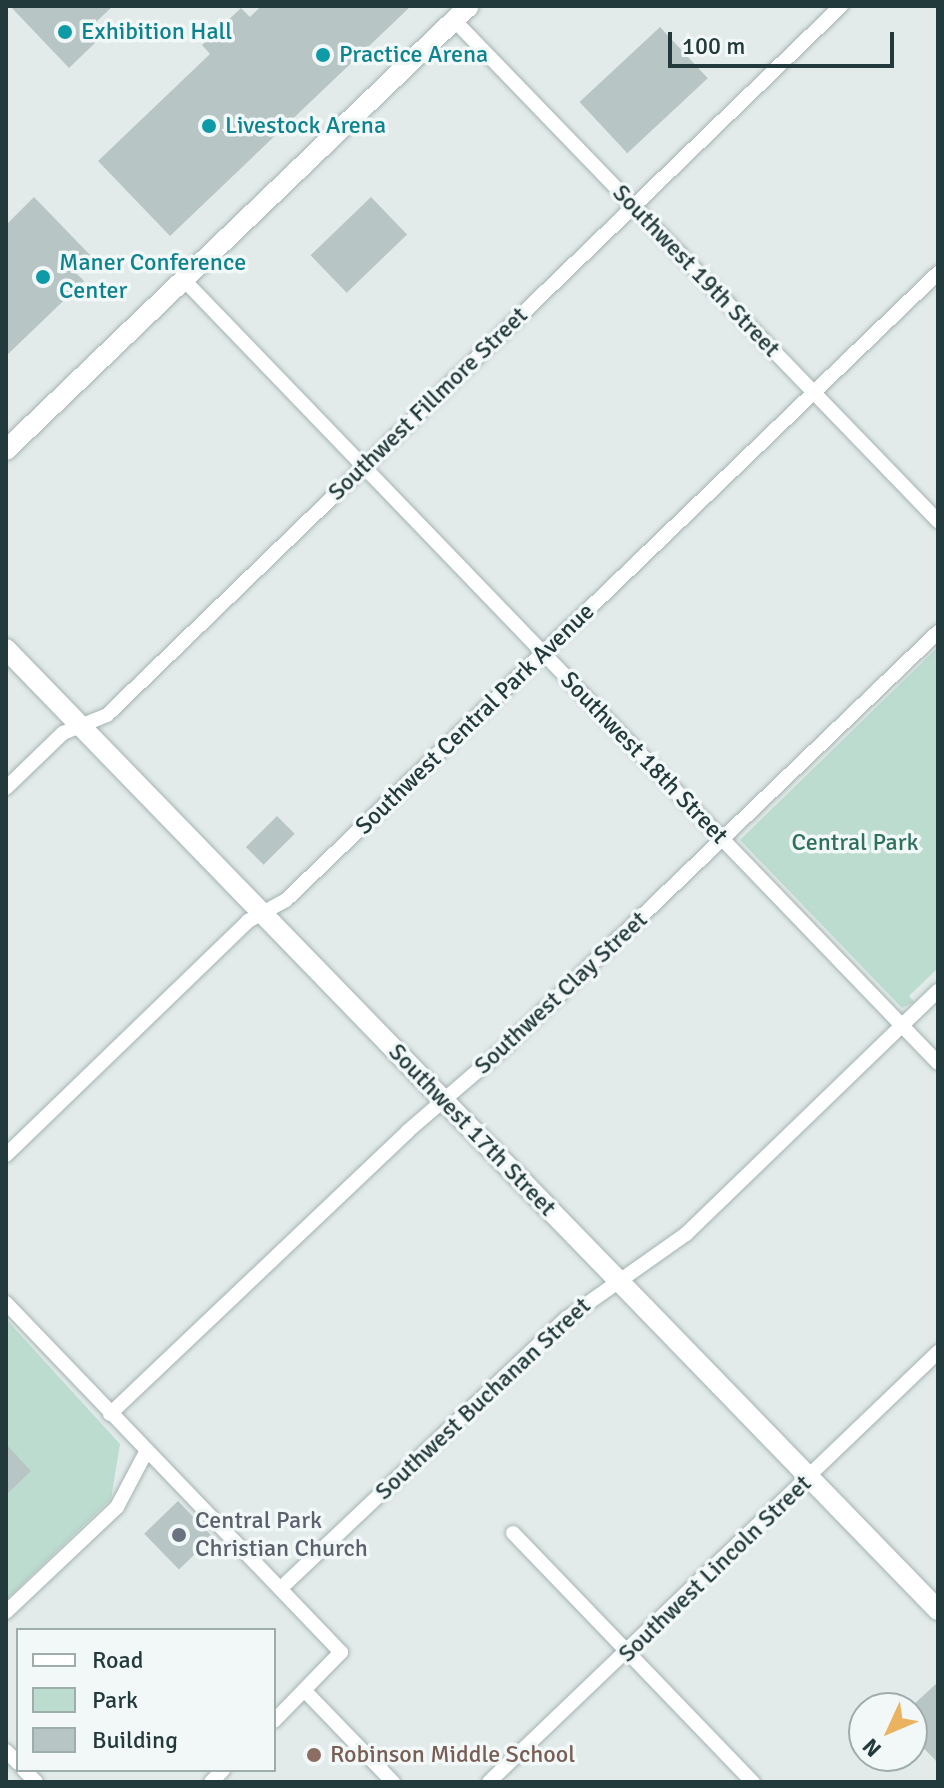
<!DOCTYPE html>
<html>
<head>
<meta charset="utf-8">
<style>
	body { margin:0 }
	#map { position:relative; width:944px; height:1788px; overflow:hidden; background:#e2ebea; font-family:Signika,sans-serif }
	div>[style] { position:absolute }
	.green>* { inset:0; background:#bcdccf }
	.building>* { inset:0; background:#b7c6c5; transform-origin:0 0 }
	.roads { filter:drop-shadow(0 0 2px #a5b2b2) drop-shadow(0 0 2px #a5b2b2) }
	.street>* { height:14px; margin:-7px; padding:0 7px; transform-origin:7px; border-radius:7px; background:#fff }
	.secondary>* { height:20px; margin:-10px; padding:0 10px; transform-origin:10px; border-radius:10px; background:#fff }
	.dots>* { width:22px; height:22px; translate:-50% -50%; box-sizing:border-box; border:4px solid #f2f8f7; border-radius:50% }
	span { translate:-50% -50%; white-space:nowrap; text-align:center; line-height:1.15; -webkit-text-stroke:7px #f2f8f7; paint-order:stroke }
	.culture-label { font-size:24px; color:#0d838f }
	.left { translate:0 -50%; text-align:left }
	.street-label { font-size:24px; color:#233a3c }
	.park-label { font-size:24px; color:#2f705f }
	.worship-label { font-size:24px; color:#5b616d }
	.education-label { font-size:24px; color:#785e54 }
	.frame { position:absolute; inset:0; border:8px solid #233a3c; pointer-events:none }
	.legend { position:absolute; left:16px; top:1628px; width:260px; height:144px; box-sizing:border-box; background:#f2f8f7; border:2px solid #9facac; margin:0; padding:10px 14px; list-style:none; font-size:24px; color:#233a3c }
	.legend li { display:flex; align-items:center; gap:16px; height:40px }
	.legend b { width:40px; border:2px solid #9facac }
	.north { position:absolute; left:848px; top:1692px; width:80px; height:80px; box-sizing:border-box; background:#f2f8f7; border:2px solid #9facac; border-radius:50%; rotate:226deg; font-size:22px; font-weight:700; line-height:32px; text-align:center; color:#233a3c }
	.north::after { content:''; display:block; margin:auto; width:28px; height:36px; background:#ebb360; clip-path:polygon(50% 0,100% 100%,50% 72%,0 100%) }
	.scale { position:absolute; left:668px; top:32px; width:226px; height:36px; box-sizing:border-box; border:4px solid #233a3c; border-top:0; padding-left:10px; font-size:24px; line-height:28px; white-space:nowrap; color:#233a3c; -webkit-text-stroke:6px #f2f8f7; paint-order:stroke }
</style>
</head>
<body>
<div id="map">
	<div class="green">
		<div style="clip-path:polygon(938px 647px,938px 968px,909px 996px,914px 1002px,902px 1008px,740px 840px)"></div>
		<div style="clip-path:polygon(6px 1319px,120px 1444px,111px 1499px,6px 1600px)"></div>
	</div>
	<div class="building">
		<div style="clip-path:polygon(10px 6px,113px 6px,96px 22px,96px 42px,69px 68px)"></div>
		<div style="clip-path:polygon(261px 6px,411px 6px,170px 236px,98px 161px,210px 54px,202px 45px,241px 8px,250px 17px)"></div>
		<div style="left:660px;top:27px;width:70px;height:110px;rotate:47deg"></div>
		<div style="clip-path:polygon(34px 197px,92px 257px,76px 273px,84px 281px,6px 356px,6px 225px)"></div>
		<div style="left:371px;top:197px;width:52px;height:84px;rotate:46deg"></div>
		<div style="left:277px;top:816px;width:25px;height:44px;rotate:45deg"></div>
		<div style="clip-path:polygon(6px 1444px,31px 1471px,6px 1495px)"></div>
		<div style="left:178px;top:1501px;width:50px;height:47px;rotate:46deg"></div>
		<div style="clip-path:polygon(938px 1682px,938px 1763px,912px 1736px,912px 1706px)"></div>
	</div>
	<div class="roads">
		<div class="street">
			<div style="left:454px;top:20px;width:697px;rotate:45.99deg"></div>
			<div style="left:184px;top:280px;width:1087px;rotate:46.08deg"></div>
			<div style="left:6px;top:788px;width:79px;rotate:-44deg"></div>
			<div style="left:63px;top:733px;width:48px;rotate:-22.2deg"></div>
			<div style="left:107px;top:715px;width:1021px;rotate:-44.01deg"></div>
			<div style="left:6px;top:1155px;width:337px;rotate:-44deg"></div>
			<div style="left:248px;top:921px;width:43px;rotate:-28.9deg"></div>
			<div style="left:286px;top:900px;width:905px;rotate:-43.88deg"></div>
			<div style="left:6px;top:1303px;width:484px;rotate:46.2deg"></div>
			<div style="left:341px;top:1652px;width:96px;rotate:134.2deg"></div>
			<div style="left:110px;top:1414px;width:411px;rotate:-43.5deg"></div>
			<div style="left:408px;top:1131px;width:124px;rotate:-40.8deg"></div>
			<div style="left:502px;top:1050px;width:604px;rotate:-43.79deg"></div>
			<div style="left:513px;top:1533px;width:346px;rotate:46.1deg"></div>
			<div style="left:281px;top:1588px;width:393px;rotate:-43.4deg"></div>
			<div style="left:567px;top:1318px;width:146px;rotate:-35.2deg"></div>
			<div style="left:686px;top:1234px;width:350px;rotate:-44deg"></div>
			<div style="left:6px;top:1612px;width:153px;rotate:-43.4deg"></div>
			<div style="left:117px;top:1507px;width:62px;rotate:-62.2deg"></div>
			<div style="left:305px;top:1691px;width:127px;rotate:46deg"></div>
			<div style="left:6px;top:1751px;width:17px;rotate:45deg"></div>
			<div style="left:24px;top:1770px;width:17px;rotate:45deg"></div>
			<div style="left:211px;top:1782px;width:17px;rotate:-45deg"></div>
			<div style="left:489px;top:1782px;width:622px;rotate:-43.76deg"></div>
		</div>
		<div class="secondary">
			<div style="left:6px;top:450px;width:641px;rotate:-43.8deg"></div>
			<div style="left:6px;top:649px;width:1339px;rotate:45.88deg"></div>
		</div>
	</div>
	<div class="dots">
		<div style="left:65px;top:32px;background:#0f9aa8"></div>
		<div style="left:323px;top:55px;background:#0f9aa8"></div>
		<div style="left:209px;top:126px;background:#0f9aa8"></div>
		<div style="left:43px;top:277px;background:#0f9aa8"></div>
		<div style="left:179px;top:1535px;background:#6b7280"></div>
		<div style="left:314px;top:1755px;background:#8d6e63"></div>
	</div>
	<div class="culture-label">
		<span class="left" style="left:81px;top:32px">Exhibition Hall</span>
		<span class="left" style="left:339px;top:55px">Practice Arena</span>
		<span class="left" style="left:225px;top:126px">Livestock Arena</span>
		<span class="left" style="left:59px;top:277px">Maner Conference<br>Center</span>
	</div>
	<div class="street-label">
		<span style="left:696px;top:271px;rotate:46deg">Southwest 19th Street</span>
		<span style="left:428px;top:404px;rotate:-44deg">Southwest Fillmore Street</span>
		<span style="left:475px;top:719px;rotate:-44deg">Southwest Central Park Avenue</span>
		<span style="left:644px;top:758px;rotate:46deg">Southwest 18th Street</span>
		<span style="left:561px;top:993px;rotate:-43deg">Southwest Clay Street</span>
		<span style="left:472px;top:1130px;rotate:46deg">Southwest 17th Street</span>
		<span style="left:483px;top:1399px;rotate:-43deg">Southwest Buchanan Street</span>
		<span style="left:715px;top:1569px;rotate:-44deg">Southwest Lincoln Street</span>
	</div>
	<div class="park-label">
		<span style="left:855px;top:843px">Central Park</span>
	</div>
	<div class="worship-label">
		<span class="left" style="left:195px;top:1535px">Central Park<br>Christian Church</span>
	</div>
	<div class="education-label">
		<span class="left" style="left:330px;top:1755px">Robinson Middle School</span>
	</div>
	<div class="frame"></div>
	<ul class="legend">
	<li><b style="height:10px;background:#fff"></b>Road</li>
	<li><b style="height:22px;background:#bcdccf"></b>Park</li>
	<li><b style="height:22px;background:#b7c6c5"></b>Building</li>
	</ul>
	<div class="north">N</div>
	<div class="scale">100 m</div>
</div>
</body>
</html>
